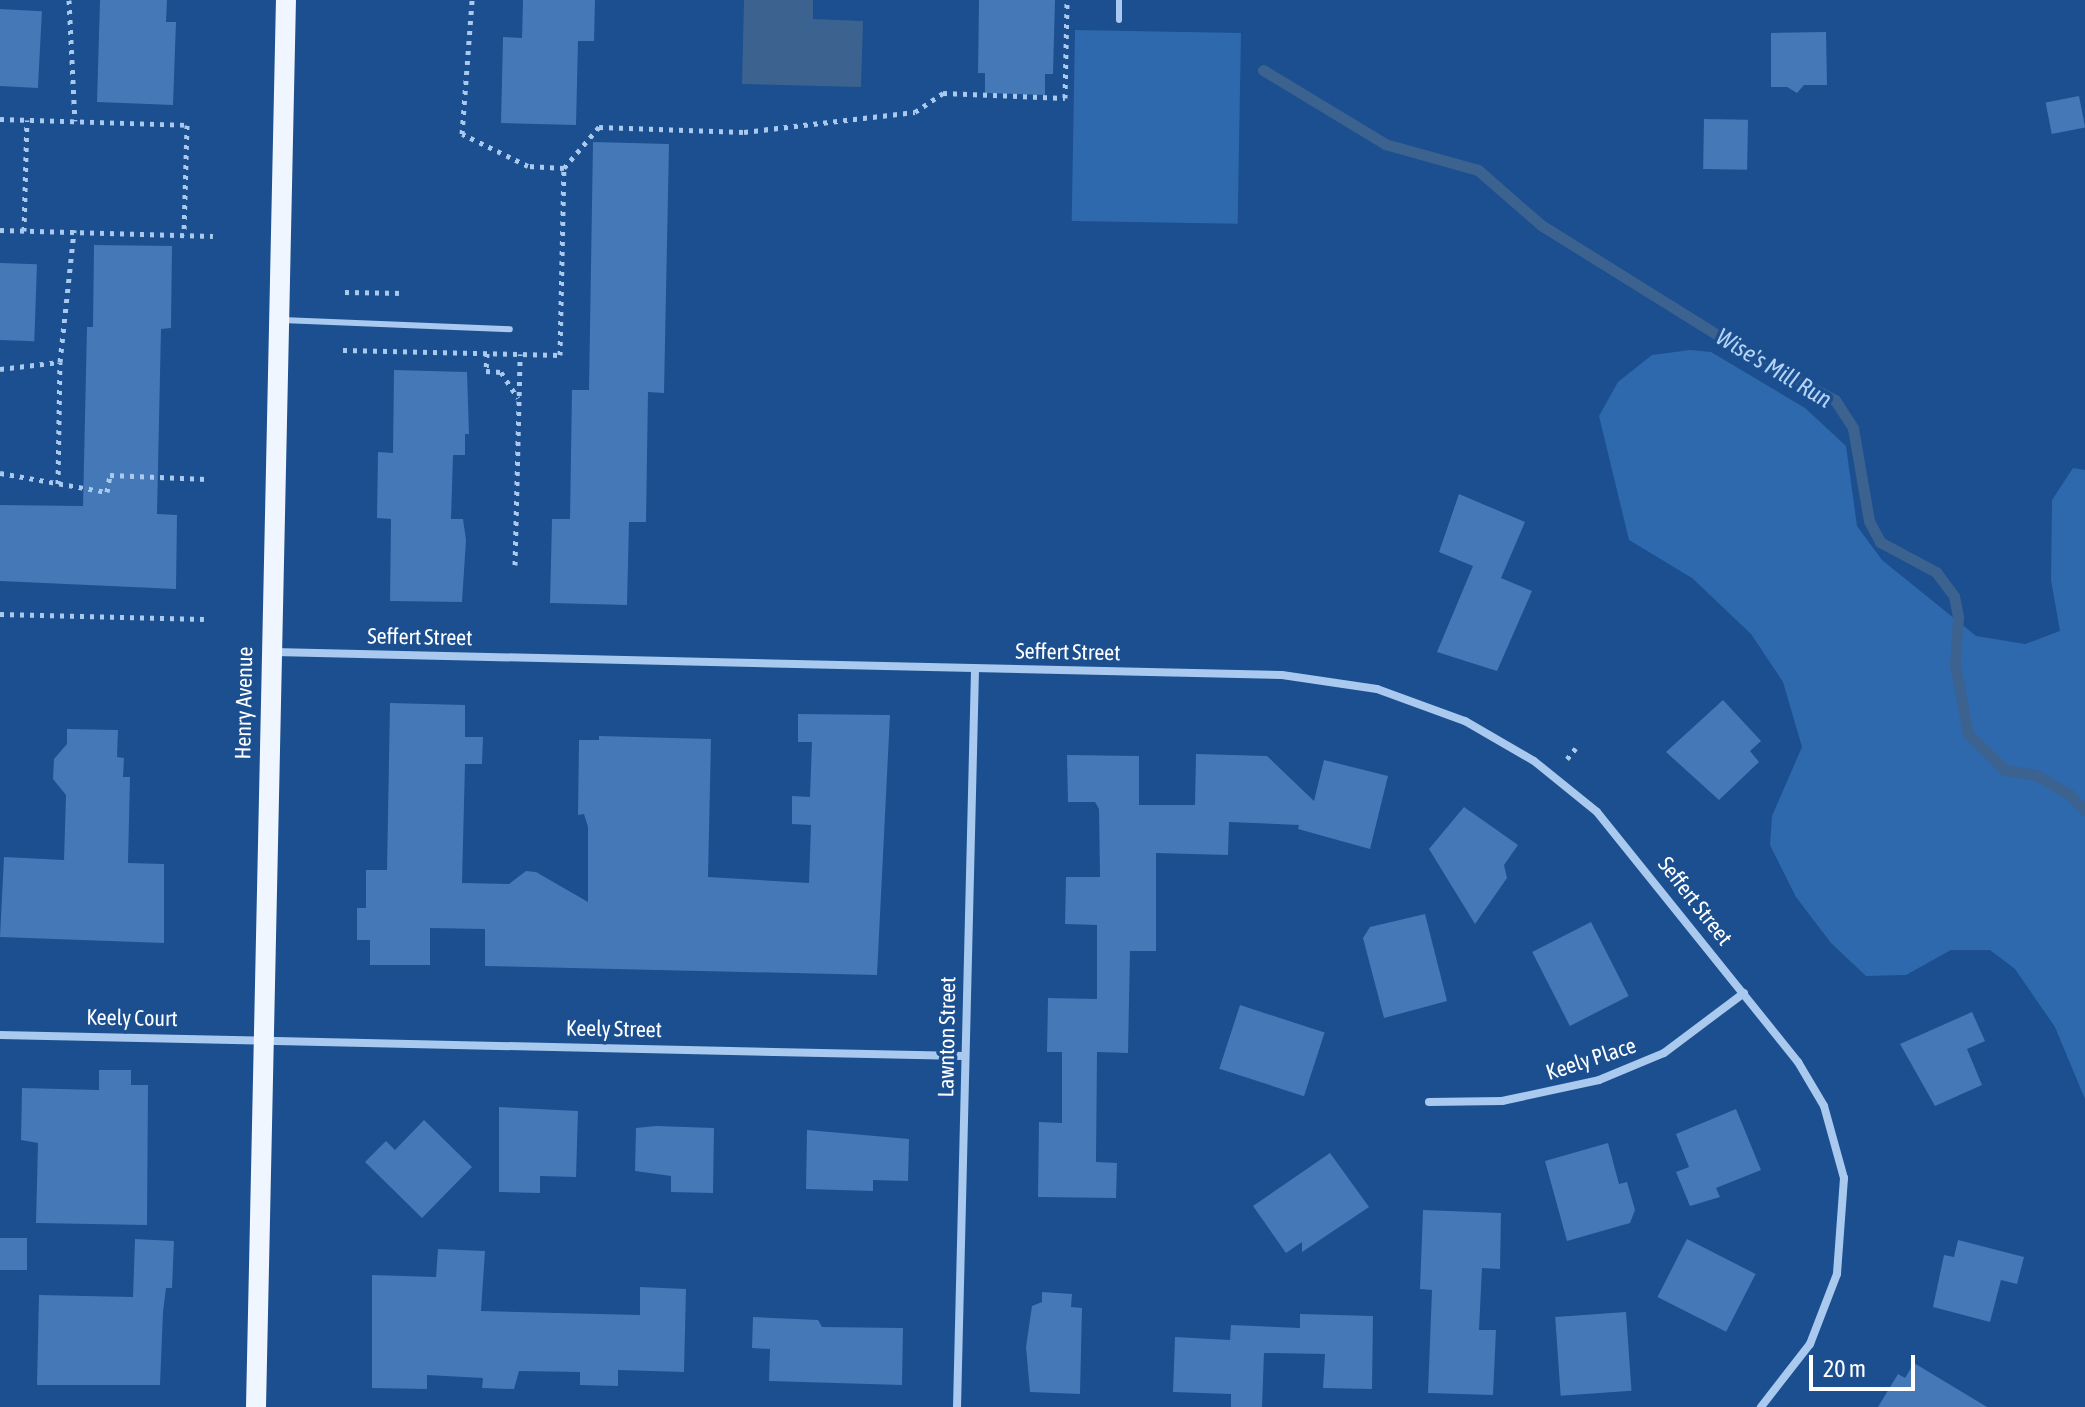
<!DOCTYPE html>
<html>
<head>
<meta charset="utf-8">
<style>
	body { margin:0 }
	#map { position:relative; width:2085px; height:1407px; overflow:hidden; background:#1b4f8f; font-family:"Asap Condensed",sans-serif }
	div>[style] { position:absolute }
	.green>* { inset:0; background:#2e69ad; transform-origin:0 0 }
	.water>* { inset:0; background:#3c6290 }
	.stream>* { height:11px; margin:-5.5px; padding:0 5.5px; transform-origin:5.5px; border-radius:5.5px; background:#3c6290 }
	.building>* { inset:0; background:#4478b7; transform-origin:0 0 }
	.path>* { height:5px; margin-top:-2.5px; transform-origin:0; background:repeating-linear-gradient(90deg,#a9c9ee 0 4px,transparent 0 10px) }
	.service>* { height:6px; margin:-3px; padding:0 3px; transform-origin:3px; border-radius:3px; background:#a9c9ee }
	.minor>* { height:8px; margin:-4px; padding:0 4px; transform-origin:4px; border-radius:4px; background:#a9c9ee }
	.primary>* { height:20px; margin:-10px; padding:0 10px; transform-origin:10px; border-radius:10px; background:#f0f6ff }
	span { translate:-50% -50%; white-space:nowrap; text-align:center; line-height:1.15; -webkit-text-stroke:7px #1b4f8f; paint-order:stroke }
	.street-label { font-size:22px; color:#fff }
	.water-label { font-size:24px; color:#b5d3f5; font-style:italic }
	.scale { position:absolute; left:1809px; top:1355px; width:106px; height:36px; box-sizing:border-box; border:4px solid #fff; border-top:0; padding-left:10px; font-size:24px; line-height:28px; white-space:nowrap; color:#fff; -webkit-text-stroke:6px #1b4f8f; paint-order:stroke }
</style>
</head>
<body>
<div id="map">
	<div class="green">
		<div style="left:1075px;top:30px;width:166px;height:191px;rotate:1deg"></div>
		<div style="clip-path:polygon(1690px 350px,1711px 352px,1805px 408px,1846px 446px,1857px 526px,1882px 560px,1976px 636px,2025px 644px,2060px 631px,2051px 580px,2052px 500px,2073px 468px,2085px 470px,2085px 1099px,2055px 1027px,2015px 969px,1990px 950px,1951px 950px,1906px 975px,1866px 976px,1831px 943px,1796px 897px,1770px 845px,1772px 816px,1802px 747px,1783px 682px,1751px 634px,1692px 578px,1629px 540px,1599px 416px,1618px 382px,1652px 355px)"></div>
	</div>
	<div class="water">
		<div style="clip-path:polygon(744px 0,813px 0,813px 19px,863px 21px,861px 87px,742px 84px)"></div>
	</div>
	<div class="stream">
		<div style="left:1263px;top:70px;width:143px;rotate:31.2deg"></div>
		<div style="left:1385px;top:144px;width:97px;rotate:15.6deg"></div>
		<div style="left:1478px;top:170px;width:84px;rotate:41.1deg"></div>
		<div style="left:1541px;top:225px;width:240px;rotate:31.9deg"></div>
		<div style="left:1745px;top:352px;width:102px;rotate:28.1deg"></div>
		<div style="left:1835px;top:400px;width:33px;rotate:57deg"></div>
		<div style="left:1853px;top:428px;width:94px;rotate:80.2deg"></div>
		<div style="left:1869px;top:521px;width:24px;rotate:62deg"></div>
		<div style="left:1880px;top:542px;width:64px;rotate:28.2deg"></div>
		<div style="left:1936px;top:572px;width:30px;rotate:53deg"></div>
		<div style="left:1954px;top:596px;width:21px;rotate:79deg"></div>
		<div style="left:1958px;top:617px;width:47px;rotate:93.7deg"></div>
		<div style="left:1955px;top:664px;width:71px;rotate:79.5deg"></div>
		<div style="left:1968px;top:734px;width:52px;rotate:44.2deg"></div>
		<div style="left:2005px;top:770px;width:31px;rotate:9deg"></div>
		<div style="left:2036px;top:775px;width:38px;rotate:30deg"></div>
		<div style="left:2069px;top:794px;width:23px;rotate:45deg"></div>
	</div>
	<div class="building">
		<div style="clip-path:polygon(100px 0,167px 0,166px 22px,176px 22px,173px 105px,97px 102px)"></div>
		<div style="clip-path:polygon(523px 0,595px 0,594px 41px,578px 41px,576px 125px,501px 123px,503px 37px,522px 38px)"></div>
		<div style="clip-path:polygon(979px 0,1055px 0,1053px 74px,1045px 74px,1045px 95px,985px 93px,985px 73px,978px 73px)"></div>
		<div style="left:0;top:9px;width:42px;height:77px;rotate:3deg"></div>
		<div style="clip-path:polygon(1826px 32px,1827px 85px,1804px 85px,1797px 93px,1787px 87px,1771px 87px,1771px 33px)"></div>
		<div style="left:2079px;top:96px;width:32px;height:34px;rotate:79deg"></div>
		<div style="left:1704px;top:119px;width:44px;height:50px;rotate:1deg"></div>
		<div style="clip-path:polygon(593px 142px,669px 144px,664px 393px,648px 392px,646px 522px,629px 522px,627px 605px,550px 603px,552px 519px,570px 519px,572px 390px,589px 390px)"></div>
		<div style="clip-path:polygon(94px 245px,172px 246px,171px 328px,161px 329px,157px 514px,177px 515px,176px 589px,0 581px,0 505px,83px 506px,87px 327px,93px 327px)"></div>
		<div style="left:0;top:263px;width:37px;height:77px;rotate:2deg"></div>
		<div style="clip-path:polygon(394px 370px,467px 372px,469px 434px,465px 434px,465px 455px,453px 455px,451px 519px,463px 519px,466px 540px,462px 602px,390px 601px,391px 519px,377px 518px,378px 452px,393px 453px)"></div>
		<div style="clip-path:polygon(1459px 494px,1525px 522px,1501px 578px,1532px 591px,1497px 671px,1437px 652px,1473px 566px,1439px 552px)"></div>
		<div style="clip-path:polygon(1723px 700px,1761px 741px,1750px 751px,1759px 762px,1719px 800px,1666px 752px)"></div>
		<div style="clip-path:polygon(390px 703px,465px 705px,465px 737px,483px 737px,482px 764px,465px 764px,462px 883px,509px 884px,526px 871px,536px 872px,588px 902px,588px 827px,584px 814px,578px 815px,579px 740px,599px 740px,599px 736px,711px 739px,708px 877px,809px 883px,811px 825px,792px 824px,792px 796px,810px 797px,812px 742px,798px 742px,798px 714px,890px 715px,877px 975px,485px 966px,485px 929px,430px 928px,430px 965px,370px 965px,370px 940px,357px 940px,357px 908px,366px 908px,366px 870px,387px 870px)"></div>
		<div style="clip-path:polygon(67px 729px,118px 730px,117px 757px,124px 758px,123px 777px,130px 777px,128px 863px,164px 864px,164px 943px,0 937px,4px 857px,64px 860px,66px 795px,53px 779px,54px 759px,67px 744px)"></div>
		<div style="clip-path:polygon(1196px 754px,1267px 756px,1314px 801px,1324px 760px,1388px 776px,1370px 849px,1298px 829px,1299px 825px,1229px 822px,1228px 855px,1156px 853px,1156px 951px,1130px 951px,1128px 1053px,1097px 1052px,1096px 1162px,1117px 1163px,1116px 1198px,1038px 1197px,1039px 1122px,1062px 1123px,1062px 1052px,1047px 1052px,1048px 998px,1097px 999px,1097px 925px,1065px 924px,1066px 877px,1100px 877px,1099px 809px,1095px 802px,1068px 802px,1067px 755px,1139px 756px,1139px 805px,1195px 805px)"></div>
		<div style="clip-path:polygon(1464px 807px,1518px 845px,1504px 865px,1507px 878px,1475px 924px,1429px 849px)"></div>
		<div style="clip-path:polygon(1425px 914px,1447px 1001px,1384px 1018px,1363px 938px,1370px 927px)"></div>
		<div style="left:1591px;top:922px;width:83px;height:66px;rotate:63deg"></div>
		<div style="left:1240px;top:1005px;width:89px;height:67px;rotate:18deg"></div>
		<div style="clip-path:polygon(1972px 1012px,1985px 1041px,1967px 1049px,1982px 1085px,1935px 1106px,1900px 1044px)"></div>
		<div style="clip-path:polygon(99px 1070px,131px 1070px,131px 1085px,148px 1085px,147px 1225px,36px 1223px,38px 1143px,21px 1140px,22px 1088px,99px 1090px)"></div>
		<div style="clip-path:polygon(499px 1107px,578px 1111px,576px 1177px,540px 1176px,540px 1193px,499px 1192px)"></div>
		<div style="clip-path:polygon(1736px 1109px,1761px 1170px,1716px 1188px,1720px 1197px,1690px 1206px,1676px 1172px,1689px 1167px,1676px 1134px)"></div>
		<div style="clip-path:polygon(424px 1120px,472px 1167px,422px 1218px,365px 1162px,386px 1141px,395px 1150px)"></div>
		<div style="clip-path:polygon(656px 1126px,714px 1128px,713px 1193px,671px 1192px,671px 1176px,635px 1171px,636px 1128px)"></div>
		<div style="clip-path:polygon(807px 1130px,909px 1139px,908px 1181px,873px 1180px,873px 1191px,806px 1189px)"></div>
		<div style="clip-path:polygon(1608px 1143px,1619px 1184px,1627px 1182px,1635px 1210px,1630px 1223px,1567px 1241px,1545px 1161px)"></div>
		<div style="clip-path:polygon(1330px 1153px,1369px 1207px,1302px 1252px,1302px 1242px,1286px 1253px,1253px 1206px)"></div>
		<div style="clip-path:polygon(1423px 1210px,1501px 1213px,1500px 1269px,1482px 1268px,1479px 1330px,1496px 1330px,1493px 1395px,1428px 1393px,1432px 1290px,1420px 1289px)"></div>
		<div style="left:0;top:1238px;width:27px;height:32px"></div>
		<div style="clip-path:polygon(135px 1239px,174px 1241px,172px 1288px,166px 1288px,163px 1312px,160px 1385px,37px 1385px,39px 1295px,133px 1297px)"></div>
		<div style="left:1687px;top:1239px;width:77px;height:65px;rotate:27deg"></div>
		<div style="clip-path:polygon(1958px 1240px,2024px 1257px,2017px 1284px,2001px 1280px,1990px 1322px,1933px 1307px,1944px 1255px,1954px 1257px)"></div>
		<div style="clip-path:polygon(438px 1249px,485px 1251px,481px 1311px,640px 1315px,640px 1287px,686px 1289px,684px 1372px,618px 1370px,618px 1386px,580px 1385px,580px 1372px,519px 1371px,514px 1389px,482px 1388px,483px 1378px,427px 1375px,427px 1389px,372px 1388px,372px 1275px,436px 1277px)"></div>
		<div style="clip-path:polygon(1042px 1292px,1072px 1294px,1071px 1307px,1082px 1308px,1080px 1394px,1030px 1392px,1026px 1347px,1032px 1306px,1042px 1302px)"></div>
		<div style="left:1626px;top:1312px;width:79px;height:71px;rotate:86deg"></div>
		<div style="clip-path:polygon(1300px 1314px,1373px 1316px,1372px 1389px,1323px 1388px,1325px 1354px,1264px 1353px,1262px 1407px,1231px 1407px,1231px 1394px,1173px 1392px,1175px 1337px,1230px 1340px,1231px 1325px,1300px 1328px)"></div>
		<div style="clip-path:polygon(753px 1317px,818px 1320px,822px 1327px,903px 1328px,902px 1385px,769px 1381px,770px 1349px,752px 1348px)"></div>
		<div style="clip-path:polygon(1914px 1363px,1987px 1407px,1878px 1407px,1898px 1374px,1905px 1378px)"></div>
	</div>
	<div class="path">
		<div style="left:69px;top:0;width:121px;rotate:87.2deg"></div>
		<div style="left:0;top:119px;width:187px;rotate:1.8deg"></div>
		<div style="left:187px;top:125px;width:110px;rotate:91.6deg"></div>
		<div style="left:564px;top:168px;width:54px;rotate:-49.5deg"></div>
		<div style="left:599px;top:127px;width:145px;rotate:2deg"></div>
		<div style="left:744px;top:132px;width:172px;rotate:-6.7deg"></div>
		<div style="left:915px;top:112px;width:34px;rotate:-34deg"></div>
		<div style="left:943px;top:93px;width:122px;rotate:2.3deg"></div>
		<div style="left:1065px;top:98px;width:98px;rotate:-88.8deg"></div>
		<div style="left:0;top:230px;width:213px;rotate:1.6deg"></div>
		<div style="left:24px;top:231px;width:111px;rotate:-88.5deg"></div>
		<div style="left:345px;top:292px;width:60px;rotate:1deg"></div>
		<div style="left:343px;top:350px;width:217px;rotate:1.3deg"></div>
		<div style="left:560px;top:355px;width:187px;rotate:-88.8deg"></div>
		<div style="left:564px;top:168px;width:36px;rotate:-177deg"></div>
		<div style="left:528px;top:166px;width:73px;rotate:-154.1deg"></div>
		<div style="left:462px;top:134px;width:134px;rotate:-85.7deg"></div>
		<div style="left:487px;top:353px;width:18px;rotate:93deg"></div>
		<div style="left:486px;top:371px;width:15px;rotate:4deg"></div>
		<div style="left:501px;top:372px;width:31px;rotate:57deg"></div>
		<div style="left:0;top:369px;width:60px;rotate:-6.7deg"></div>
		<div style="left:0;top:473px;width:109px;rotate:10.1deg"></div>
		<div style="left:107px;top:492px;width:17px;rotate:-80deg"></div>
		<div style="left:110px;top:475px;width:97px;rotate:2.4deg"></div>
		<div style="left:58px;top:484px;width:122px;rotate:-89.1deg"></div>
		<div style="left:60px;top:362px;width:133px;rotate:-83.9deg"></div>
		<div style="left:515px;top:565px;width:211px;rotate:-88.6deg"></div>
		<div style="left:0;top:614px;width:204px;rotate:1.4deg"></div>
		<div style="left:1567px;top:759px;width:14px;rotate:-51deg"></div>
	</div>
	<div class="service">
		<div style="left:1119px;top:20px;width:20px;rotate:-90deg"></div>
		<div style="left:282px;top:320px;width:228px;rotate:2.3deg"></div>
	</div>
	<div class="minor">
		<div style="left:274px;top:652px;width:1008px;rotate:1.31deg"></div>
		<div style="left:1282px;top:675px;width:96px;rotate:8.4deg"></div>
		<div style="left:1377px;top:689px;width:94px;rotate:20deg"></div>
		<div style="left:1465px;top:721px;width:80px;rotate:30.1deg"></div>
		<div style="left:1534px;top:761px;width:81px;rotate:39deg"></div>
		<div style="left:1597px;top:812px;width:321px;rotate:51.2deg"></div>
		<div style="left:1798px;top:1062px;width:51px;rotate:59.4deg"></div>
		<div style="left:1824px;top:1106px;width:75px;rotate:74.5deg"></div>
		<div style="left:1844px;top:1178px;width:96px;rotate:94.2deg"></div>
		<div style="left:1837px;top:1274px;width:75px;rotate:111.1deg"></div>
		<div style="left:1810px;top:1344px;width:80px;rotate:127.9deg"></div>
		<div style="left:0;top:1035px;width:964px;rotate:1.25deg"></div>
		<div style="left:1429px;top:1102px;width:73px;rotate:-0.8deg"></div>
		<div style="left:1502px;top:1101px;width:99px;rotate:-12.2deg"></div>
		<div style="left:1599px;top:1080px;width:70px;rotate:-22.6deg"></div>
		<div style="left:1664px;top:1053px;width:100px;rotate:-36.9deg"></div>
		<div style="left:957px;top:1407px;width:739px;rotate:-88.6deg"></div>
	</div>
	<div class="primary">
		<div style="left:256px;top:1407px;width:1407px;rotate:-88.78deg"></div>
	</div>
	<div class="street-label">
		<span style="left:420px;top:637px;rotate:1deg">Seffert Street</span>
		<span style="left:1068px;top:652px;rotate:1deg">Seffert Street</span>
		<span style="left:244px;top:703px;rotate:-89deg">Henry Avenue</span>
		<span style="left:1695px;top:901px;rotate:52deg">Seffert Street</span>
		<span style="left:132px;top:1018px;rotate:1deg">Keely Court</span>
		<span style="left:614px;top:1029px;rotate:1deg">Keely Street</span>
		<span style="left:947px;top:1037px;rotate:-89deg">Lawnton Street</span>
		<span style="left:1591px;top:1059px;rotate:-18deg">Keely Place</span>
	</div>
	<div class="water-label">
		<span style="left:1774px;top:368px;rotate:31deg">Wise's Mill Run</span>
	</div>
	<div class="scale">20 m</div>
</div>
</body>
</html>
